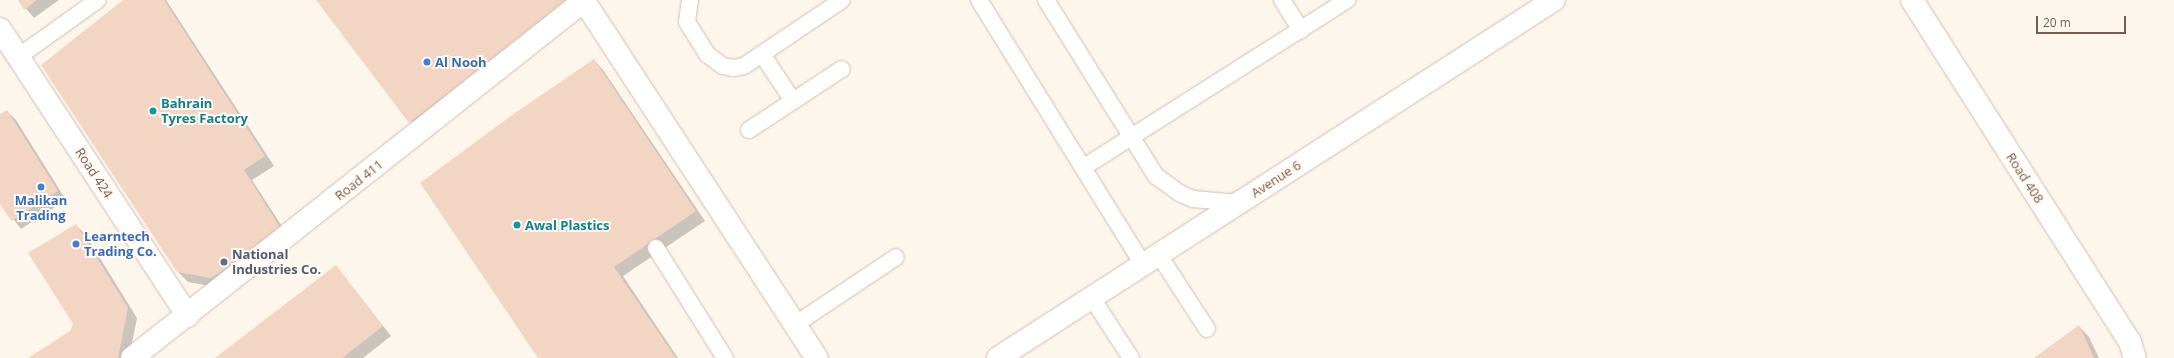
<!DOCTYPE html>
<html>
<head>
<meta charset="utf-8">
<style>
	body { margin:0 }
	#map { position:relative; width:2174px; height:358px; overflow:hidden; background:#fdf6ec; font-family:"Open Sans",sans-serif }
	div>[style] { position:absolute }
	.shadow>* { inset:0; background:#0003 }
	.building>* { inset:0; background:#f3d5c3 }
	.roads { filter:drop-shadow(0 0 1px #d1beb0) drop-shadow(0 0 1px #d1beb0) }
	.service>* { height:16px; margin:-8px; padding:0 8px; transform-origin:8px; border-radius:8px; background:#fff }
	.minor>* { height:22px; margin:-11px; padding:0 11px; transform-origin:11px; border-radius:11px; background:#fff }
	.tertiary>* { height:22px; margin:-11px; padding:0 11px; transform-origin:11px; border-radius:11px; background:#fff }
	.dots>* { width:11px; height:11px; translate:-50% -50%; box-sizing:border-box; border:2px solid #fffaf3; border-radius:50% }
	span { translate:-50% -50%; white-space:nowrap; text-align:center; line-height:1.15; -webkit-text-stroke:4px #fffaf3; paint-order:stroke }
	.shop-label { font-size:13px; color:#366cbe; font-weight:700 }
	.left { translate:0 -50%; text-align:left }
	.culture-label { font-size:13px; color:#0d838f; font-weight:700 }
	.street-label { font-size:13px; color:#7a5c4d }
	.service-label { font-size:13px; color:#4e5e75; font-weight:700 }
	.scale { position:absolute; left:2036px; top:16px; width:90px; height:18px; box-sizing:border-box; border:2px solid #7a5c4d; border-top:0; padding-left:5px; font-size:12px; line-height:14px; white-space:nowrap; color:#7a5c4d; -webkit-text-stroke:3px #fffaf3; paint-order:stroke }
</style>
</head>
<body>
<div id="map">
	<div class="shadow">
		<div style="clip-path:polygon(19px 0,59px 0,34px 18px)"></div>
		<div style="clip-path:polygon(124px 0,166px 0,274px 166px,252px 180px,292px 242px,221px 288px,188px 282px,177px 271px)"></div>
		<div style="clip-path:polygon(318px 0,597px 0,420px 133px)"></div>
		<div style="clip-path:polygon(594px 60px,603px 70px,705px 221px,623px 276px,678px 358px,539px 358px)"></div>
		<div style="clip-path:polygon(7px 111px,16px 120px,66px 200px,21px 229px,0 202px,0 115px)"></div>
		<div style="clip-path:polygon(76px 225px,85px 234px,137px 318px,129px 358px,30px 358px,71px 332px,74px 324px)"></div>
		<div style="clip-path:polygon(336px 266px,391px 336px,363px 358px,217px 358px)"></div>
		<div style="clip-path:polygon(2079px 326px,2089px 337px,2099px 358px,2036px 358px)"></div>
	</div>
	<div class="building">
		<div style="clip-path:polygon(18px 0,37px 0,24px 10px)"></div>
		<div style="clip-path:polygon(123px 0,164px 0,265px 156px,244px 170px,283px 232px,211px 278px,177px 272px,41px 65px)"></div>
		<div style="clip-path:polygon(316px 0,573px 0,409px 123px)"></div>
		<div style="clip-path:polygon(594px 59px,696px 211px,614px 267px,676px 358px,538px 358px,420px 183px,512px 115px)"></div>
		<div style="clip-path:polygon(7px 110px,58px 191px,11px 221px,0 204px,0 114px)"></div>
		<div style="clip-path:polygon(76px 224px,128px 308px,118px 358px,28px 358px,70px 331px,73px 324px,28px 253px)"></div>
		<div style="clip-path:polygon(336px 265px,383px 326px,342px 358px,215px 358px)"></div>
		<div style="clip-path:polygon(2079px 325px,2094px 358px,2034px 358px)"></div>
	</div>
	<div class="roads">
		<div class="service">
			<div style="left:690px;top:0;width:22px;rotate:98deg"></div>
			<div style="left:687px;top:22px;width:38px;rotate:58deg"></div>
			<div style="left:707px;top:54px;width:20px;rotate:37deg"></div>
			<div style="left:723px;top:66px;width:10px;rotate:11deg"></div>
			<div style="left:733px;top:68px;width:11px;rotate:-10deg"></div>
			<div style="left:744px;top:66px;width:118px;rotate:-34deg"></div>
			<div style="left:979px;top:0;width:312px;rotate:58.2deg"></div>
			<div style="left:1046px;top:0;width:208px;rotate:58deg"></div>
			<div style="left:1156px;top:176px;width:29px;rotate:36deg"></div>
			<div style="left:1179px;top:193px;width:15px;rotate:23deg"></div>
			<div style="left:1193px;top:199px;width:46px;rotate:5deg"></div>
			<div style="left:1282px;top:0;width:36px;rotate:58deg"></div>
			<div style="left:762px;top:54px;width:56px;rotate:56.6deg"></div>
			<div style="left:18px;top:57px;width:98px;rotate:-35.5deg"></div>
			<div style="left:749px;top:130px;width:111px;rotate:-33.3deg"></div>
			<div style="left:1084px;top:167px;width:312px;rotate:-32.4deg"></div>
			<div style="left:656px;top:248px;width:130px;rotate:57.9deg"></div>
			<div style="left:1159px;top:255px;width:88px;rotate:57deg"></div>
			<div style="left:1092px;top:298px;width:72px;rotate:57deg"></div>
			<div style="left:796px;top:324px;width:120px;rotate:-33.8deg"></div>
		</div>
		<div class="minor">
			<div style="left:1912px;top:0;width:406px;rotate:57.5deg"></div>
			<div style="left:2130px;top:342px;width:17px;rotate:73deg"></div>
			<div style="left:584px;top:1px;width:426px;rotate:56.9deg"></div>
			<div style="left:0;top:29px;width:343px;rotate:56.8deg"></div>
			<div style="left:132px;top:358px;width:577px;rotate:-38.32deg"></div>
		</div>
		<div class="tertiary">
			<div style="left:998px;top:358px;width:661px;rotate:-32.78deg"></div>
		</div>
	</div>
	<div class="dots">
		<div style="left:427px;top:62px;background:#3f7fe0"></div>
		<div style="left:153px;top:111px;background:#0f9aa8"></div>
		<div style="left:41px;top:187px;background:#3f7fe0"></div>
		<div style="left:517px;top:225px;background:#0f9aa8"></div>
		<div style="left:76px;top:244px;background:#3f7fe0"></div>
		<div style="left:224px;top:262px;background:#5c6f8a"></div>
	</div>
	<div class="shop-label">
		<span class="left" style="left:435px;top:62px">Al Nooh</span>
		<span style="left:41px;top:208px">Malikan<br>Trading</span>
		<span class="left" style="left:84px;top:244px">Learntech<br>Trading Co.</span>
	</div>
	<div class="culture-label">
		<span class="left" style="left:161px;top:111px">Bahrain<br>Tyres Factory</span>
		<span class="left" style="left:525px;top:225px">Awal Plastics</span>
	</div>
	<div class="street-label">
		<span style="left:94px;top:173px;rotate:57deg">Road 424</span>
		<span style="left:2025px;top:178px;rotate:57deg">Road 408</span>
		<span style="left:1276px;top:179px;rotate:-33deg">Avenue 6</span>
		<span style="left:359px;top:180px;rotate:-38deg">Road 411</span>
	</div>
	<div class="service-label">
		<span class="left" style="left:232px;top:262px">National<br>Industries Co.</span>
	</div>
	<div class="scale">20 m</div>
</div>
</body>
</html>
